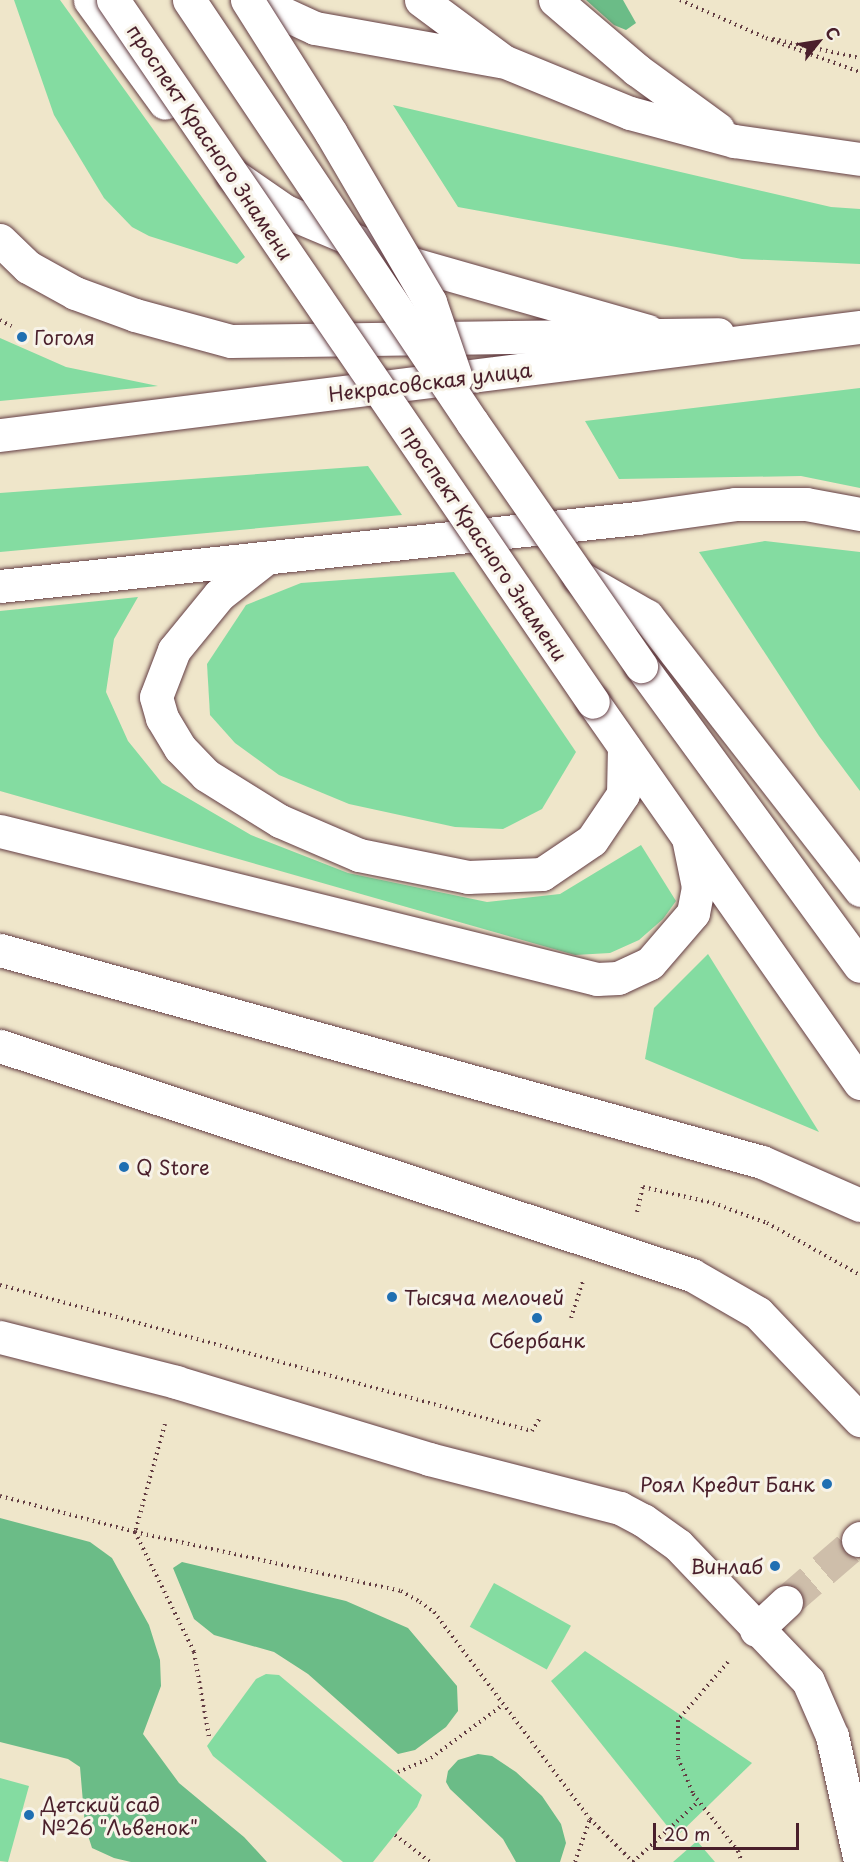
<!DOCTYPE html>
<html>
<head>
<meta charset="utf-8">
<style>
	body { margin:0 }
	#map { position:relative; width:860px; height:1862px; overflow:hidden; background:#efe6ca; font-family:"Playpen Sans",sans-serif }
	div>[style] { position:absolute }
	.green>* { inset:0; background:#84dca1; transform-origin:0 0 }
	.forest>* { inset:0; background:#6bbc87 }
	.minor-tunnel>* { height:33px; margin-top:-16.5px; transform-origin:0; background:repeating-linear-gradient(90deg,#cebeaa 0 33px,transparent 0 49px) }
	.path>* { height:4px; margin-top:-2px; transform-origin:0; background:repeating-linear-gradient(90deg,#633d43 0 1.5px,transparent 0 6px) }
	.roads { filter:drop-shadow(0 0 2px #633d43) drop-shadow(0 0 2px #633d43) }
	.minor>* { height:33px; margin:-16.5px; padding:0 16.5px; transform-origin:16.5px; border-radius:16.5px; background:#fff }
	.major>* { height:33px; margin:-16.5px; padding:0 16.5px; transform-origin:16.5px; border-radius:16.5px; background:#fff }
	.highway>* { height:33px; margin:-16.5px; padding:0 16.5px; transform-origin:16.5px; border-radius:16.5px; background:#fff }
	.bridges { filter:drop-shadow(0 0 2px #633d43) drop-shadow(0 0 2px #633d43) }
	.major-bridge>* { height:33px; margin:-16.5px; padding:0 16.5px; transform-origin:16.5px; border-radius:16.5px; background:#fff }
	.dots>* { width:16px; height:16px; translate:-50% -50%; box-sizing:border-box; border:3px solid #f7f3e8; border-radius:50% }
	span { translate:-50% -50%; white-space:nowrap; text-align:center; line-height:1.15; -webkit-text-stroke:6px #f7f3e8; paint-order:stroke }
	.street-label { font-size:20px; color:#4a1f2b }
	.poi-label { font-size:20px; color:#4a1f2b }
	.left { translate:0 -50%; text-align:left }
	.right { translate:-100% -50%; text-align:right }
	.north { position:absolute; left:788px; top:12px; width:60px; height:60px; -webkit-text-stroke:4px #f7f3e8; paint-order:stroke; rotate:60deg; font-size:16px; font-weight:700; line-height:24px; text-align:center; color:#4a1f2b }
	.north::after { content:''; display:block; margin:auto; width:21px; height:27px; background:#4a1f2b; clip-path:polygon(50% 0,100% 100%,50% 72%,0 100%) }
	.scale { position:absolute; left:653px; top:1823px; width:146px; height:27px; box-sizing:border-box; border:3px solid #4a1f2b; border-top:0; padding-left:8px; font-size:18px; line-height:21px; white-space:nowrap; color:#4a1f2b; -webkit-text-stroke:4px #f7f3e8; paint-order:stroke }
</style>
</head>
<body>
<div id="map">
	<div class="green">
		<div style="clip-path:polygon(14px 0,60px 0,245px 257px,237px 264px,149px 236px,132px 227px,104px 198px,54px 115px)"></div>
		<div style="clip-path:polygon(393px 105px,831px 207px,860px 209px,860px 264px,742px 259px,458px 207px)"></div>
		<div style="clip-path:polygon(0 338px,66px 367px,158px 386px,0 401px)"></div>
		<div style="clip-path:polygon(860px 388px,860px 488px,801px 476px,619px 479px,585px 421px)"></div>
		<div style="clip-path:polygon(368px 466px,402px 515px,0 552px,0 493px)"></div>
		<div style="clip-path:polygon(765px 541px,860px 552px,860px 791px,819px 736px,699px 552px)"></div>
		<div style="clip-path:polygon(454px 572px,576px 752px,542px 809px,503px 829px,455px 827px,349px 804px,279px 775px,235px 743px,210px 715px,207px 664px,246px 605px,301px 583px)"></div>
		<div style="clip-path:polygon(138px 597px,114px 639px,106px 692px,128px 741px,162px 783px,251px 835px,348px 873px,487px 902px,560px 894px,641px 845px,676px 901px,663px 919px,639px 940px,610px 953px,575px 955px,0 791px,0 611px)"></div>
		<div style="clip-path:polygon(708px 954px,819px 1132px,645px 1059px,654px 1008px)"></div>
		<div style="left:494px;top:1583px;width:88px;height:50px;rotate:29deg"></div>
		<div style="clip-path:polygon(585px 1651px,752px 1763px,676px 1837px,551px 1681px)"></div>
		<div style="clip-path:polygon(266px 1674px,279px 1675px,422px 1795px,417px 1807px,373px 1862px,343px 1862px,213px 1756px,207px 1746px,256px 1679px)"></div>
		<div style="clip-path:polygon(0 1778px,29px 1786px,8px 1862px,0 1861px)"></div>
		<div style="clip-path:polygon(697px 1841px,715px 1862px,673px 1862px)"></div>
	</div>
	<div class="forest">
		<div style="clip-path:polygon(586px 0,623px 0,636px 23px,626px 30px,614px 25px)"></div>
		<div style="clip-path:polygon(0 1518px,90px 1542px,112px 1558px,149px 1625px,160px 1660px,161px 1686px,143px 1734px,179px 1783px,244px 1837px,267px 1862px,131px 1862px,114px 1858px,92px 1848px,85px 1826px,80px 1767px,68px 1759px,0 1742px)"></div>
		<div style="clip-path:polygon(182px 1562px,346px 1601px,408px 1628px,457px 1686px,458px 1711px,446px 1727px,415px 1750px,398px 1754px,308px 1674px,274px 1652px,214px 1635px,194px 1619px,173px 1568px)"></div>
		<div style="clip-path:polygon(478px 1754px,492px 1756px,516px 1772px,542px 1796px,561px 1824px,566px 1843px,560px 1862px,516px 1862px,503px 1839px,450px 1789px,446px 1782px,448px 1771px,458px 1760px)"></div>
	</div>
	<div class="minor-tunnel">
		<div style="left:786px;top:1602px;width:95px;rotate:-40.7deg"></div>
	</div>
	<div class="path">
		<div style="left:680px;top:0;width:94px;rotate:23.8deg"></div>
		<div style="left:766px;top:38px;width:100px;rotate:19.9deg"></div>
		<div style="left:773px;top:39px;width:89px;rotate:12.3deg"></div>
		<div style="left:0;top:320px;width:13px;rotate:29deg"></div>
		<div style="left:637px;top:1212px;width:26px;rotate:-77deg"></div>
		<div style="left:643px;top:1187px;width:72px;rotate:12.9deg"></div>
		<div style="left:713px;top:1203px;width:58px;rotate:20.3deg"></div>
		<div style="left:767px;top:1223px;width:107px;rotate:29.2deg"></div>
		<div style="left:0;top:1285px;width:552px;rotate:15.35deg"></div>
		<div style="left:532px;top:1431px;width:17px;rotate:-59deg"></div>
		<div style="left:571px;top:1318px;width:38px;rotate:-72deg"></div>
		<div style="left:165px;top:1424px;width:112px;rotate:105.5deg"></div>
		<div style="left:135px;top:1532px;width:134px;rotate:63.8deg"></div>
		<div style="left:194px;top:1652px;width:86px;rotate:80deg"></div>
		<div style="left:0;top:1496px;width:140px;rotate:14.9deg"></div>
		<div style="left:135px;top:1532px;width:272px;rotate:12.5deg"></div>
		<div style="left:401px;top:1591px;width:22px;rotate:30deg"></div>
		<div style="left:420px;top:1602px;width:17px;rotate:36deg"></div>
		<div style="left:434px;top:1612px;width:259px;rotate:53deg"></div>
		<div style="left:590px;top:1819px;width:61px;rotate:45deg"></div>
		<div style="left:728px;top:1662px;width:77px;rotate:130.8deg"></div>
		<div style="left:678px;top:1720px;width:38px;rotate:90deg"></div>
		<div style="left:678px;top:1758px;width:39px;rotate:67deg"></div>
		<div style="left:693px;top:1794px;width:73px;rotate:51.7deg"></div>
		<div style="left:738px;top:1851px;width:12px;rotate:70deg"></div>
		<div style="left:398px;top:1772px;width:36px;rotate:-23deg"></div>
		<div style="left:431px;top:1758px;width:89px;rotate:-36.4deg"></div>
		<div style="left:395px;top:1835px;width:44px;rotate:37.6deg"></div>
		<div style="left:575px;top:1862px;width:46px;rotate:-70.8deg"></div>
		<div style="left:633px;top:1862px;width:88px;rotate:-42.7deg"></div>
	</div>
	<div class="roads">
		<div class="minor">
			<div style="left:90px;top:0;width:127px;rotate:53.9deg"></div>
			<div style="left:233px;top:175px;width:63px;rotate:34.7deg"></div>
			<div style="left:285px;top:211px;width:134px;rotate:22.8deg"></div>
			<div style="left:409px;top:263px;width:248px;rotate:15.9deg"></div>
			<div style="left:0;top:831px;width:615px;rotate:13.92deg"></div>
			<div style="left:597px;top:979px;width:21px;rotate:-3deg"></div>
			<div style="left:618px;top:978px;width:35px;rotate:-25deg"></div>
			<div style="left:650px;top:963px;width:66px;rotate:-49.3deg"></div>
			<div style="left:693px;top:913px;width:26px;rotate:-79deg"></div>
			<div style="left:698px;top:887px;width:50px;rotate:-101.5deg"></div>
			<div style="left:0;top:1046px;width:729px;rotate:18.31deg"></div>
			<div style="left:692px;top:1275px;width:76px;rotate:29.9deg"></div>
			<div style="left:758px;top:1313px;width:148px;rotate:46.4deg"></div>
			<div style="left:0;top:1337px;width:182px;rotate:14.3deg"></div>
			<div style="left:176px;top:1382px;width:264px;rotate:16.9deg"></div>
			<div style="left:429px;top:1459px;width:197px;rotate:14.4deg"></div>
			<div style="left:620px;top:1508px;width:26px;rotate:28deg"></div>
			<div style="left:643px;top:1520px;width:43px;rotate:35.5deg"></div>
			<div style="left:678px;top:1545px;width:188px;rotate:46.3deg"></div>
			<div style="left:808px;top:1681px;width:60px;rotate:66.4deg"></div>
			<div style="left:832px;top:1736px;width:128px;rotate:77.4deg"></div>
			<div style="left:858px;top:1540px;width:3px;rotate:-45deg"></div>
			<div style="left:756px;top:1630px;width:41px;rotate:-43deg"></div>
		</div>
		<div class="major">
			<div style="left:0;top:240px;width:39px;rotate:44deg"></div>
			<div style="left:28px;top:267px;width:54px;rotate:29deg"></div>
			<div style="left:75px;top:293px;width:64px;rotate:20.1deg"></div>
			<div style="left:135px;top:315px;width:99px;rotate:15.2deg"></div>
			<div style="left:231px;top:341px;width:487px;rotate:-0.8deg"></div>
			<div style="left:265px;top:559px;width:58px;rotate:142deg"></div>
			<div style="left:219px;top:595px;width:71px;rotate:129.3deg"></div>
			<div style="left:174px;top:650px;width:50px;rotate:111deg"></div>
			<div style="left:156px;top:697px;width:22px;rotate:74deg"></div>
			<div style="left:162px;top:718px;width:35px;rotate:59deg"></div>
			<div style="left:180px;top:748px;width:37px;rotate:46deg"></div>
			<div style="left:206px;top:775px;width:87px;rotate:31.9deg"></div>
			<div style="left:280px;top:821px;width:86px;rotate:23.3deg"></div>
			<div style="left:359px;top:855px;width:111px;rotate:11.4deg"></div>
			<div style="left:468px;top:877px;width:74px;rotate:-2.3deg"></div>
			<div style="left:542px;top:874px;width:60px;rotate:-34.2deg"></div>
			<div style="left:592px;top:840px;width:55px;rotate:-56deg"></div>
			<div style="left:623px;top:794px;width:47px;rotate:-88.8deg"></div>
			<div style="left:641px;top:666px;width:371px;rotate:53.9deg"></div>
			<div style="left:593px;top:702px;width:465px;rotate:55deg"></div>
		</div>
		<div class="highway">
			<div style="left:254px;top:0;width:67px;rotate:24.7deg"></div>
			<div style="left:315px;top:28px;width:189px;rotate:10.1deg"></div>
			<div style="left:421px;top:0;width:102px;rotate:36.6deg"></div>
			<div style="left:503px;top:61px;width:137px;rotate:22.3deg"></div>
			<div style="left:630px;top:113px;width:108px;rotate:15.1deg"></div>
			<div style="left:734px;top:141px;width:127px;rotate:8.1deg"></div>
			<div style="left:555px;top:0;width:108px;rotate:40.5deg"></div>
			<div style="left:637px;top:70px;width:100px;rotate:36.1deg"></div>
			<div style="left:0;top:435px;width:867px;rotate:-7.16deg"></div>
			<div style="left:579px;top:577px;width:78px;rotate:29.8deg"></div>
			<div style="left:647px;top:616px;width:347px;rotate:52.1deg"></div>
			<div style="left:0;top:586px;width:641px;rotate:-6.09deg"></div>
			<div style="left:637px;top:518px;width:99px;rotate:-8.1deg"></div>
			<div style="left:735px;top:504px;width:71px"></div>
			<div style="left:806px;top:504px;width:55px;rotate:10.5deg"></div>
			<div style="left:0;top:950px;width:791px;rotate:15.55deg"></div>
			<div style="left:762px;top:1162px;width:107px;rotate:23.7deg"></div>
		</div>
	</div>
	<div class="bridges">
		<div class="major-bridge">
			<div style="left:113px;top:0;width:850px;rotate:55.64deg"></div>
			<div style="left:189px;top:0;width:508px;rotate:56.15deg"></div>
			<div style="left:472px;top:422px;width:297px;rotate:55.3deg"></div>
			<div style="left:247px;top:0;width:157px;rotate:57.7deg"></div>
			<div style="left:331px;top:133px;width:196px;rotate:59.6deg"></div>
			<div style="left:430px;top:302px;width:80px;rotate:71.1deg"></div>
		</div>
	</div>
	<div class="dots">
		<div style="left:22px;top:337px;background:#1f6fb2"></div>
		<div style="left:124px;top:1167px;background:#1f6fb2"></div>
		<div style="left:392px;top:1297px;background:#1f6fb2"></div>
		<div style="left:537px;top:1318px;background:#1f6fb2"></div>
		<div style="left:827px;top:1484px;background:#1f6fb2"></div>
		<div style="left:775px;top:1566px;background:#1f6fb2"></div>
		<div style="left:29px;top:1815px;background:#1f6fb2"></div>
	</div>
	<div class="street-label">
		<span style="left:210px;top:142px;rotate:56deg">проспект Красного Знамени</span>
		<span style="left:430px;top:382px;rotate:-7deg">Некрасовская улица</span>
		<span style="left:484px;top:543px;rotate:56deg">проспект Красного Знамени</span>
	</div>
	<div class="poi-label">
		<span class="left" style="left:34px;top:337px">Гоголя</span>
		<span class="left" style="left:136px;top:1167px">Q Store</span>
		<span class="left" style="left:404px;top:1297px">Тысяча мелочей</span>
		<span style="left:537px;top:1340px">Сбербанк</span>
		<span class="right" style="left:815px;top:1484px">Роял Кредит Банк</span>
		<span class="right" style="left:763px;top:1566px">Винлаб</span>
		<span class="left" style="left:41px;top:1816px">Детский сад<br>№26 "Львенок"</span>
	</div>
	<div class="north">С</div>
	<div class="scale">20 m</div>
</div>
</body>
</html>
